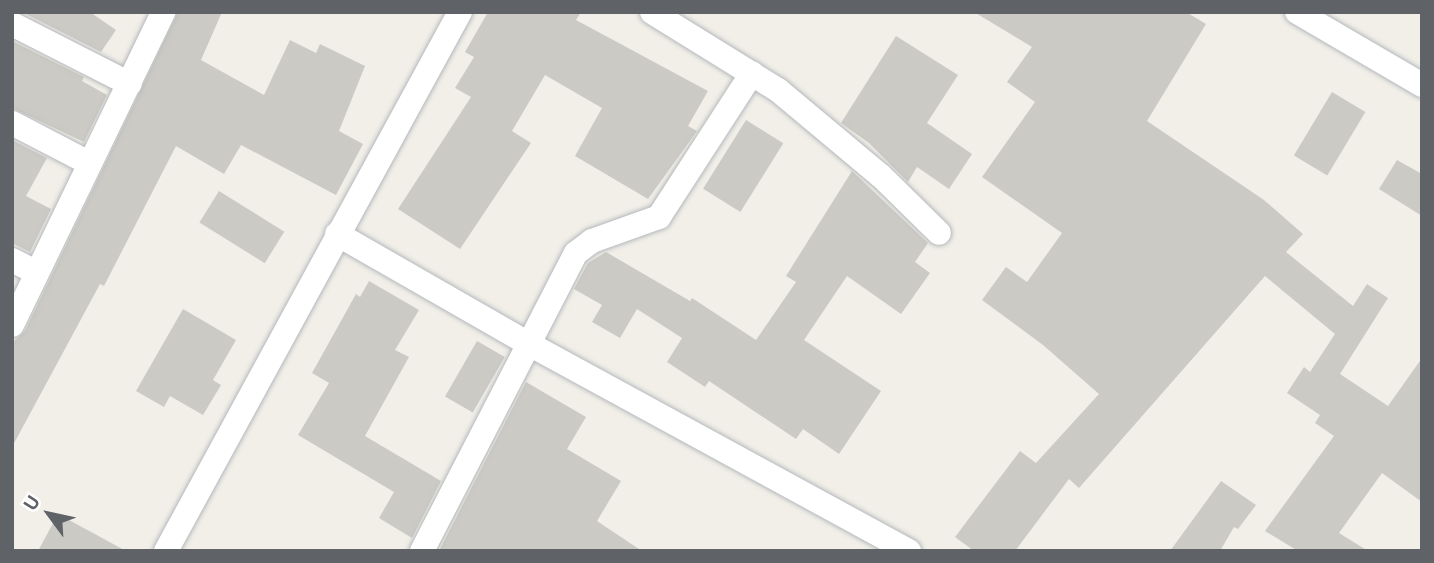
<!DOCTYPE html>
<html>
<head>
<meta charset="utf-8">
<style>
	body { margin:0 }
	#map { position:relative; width:1434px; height:563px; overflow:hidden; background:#f1efe8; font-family:Ubuntu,sans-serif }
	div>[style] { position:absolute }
	.building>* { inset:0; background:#cccac5; transform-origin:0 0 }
	.roads { filter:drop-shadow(0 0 2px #b5b8bc) drop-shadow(0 0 2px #b5b8bc) }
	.minor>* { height:24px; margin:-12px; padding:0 12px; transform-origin:12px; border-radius:12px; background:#fff }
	span { translate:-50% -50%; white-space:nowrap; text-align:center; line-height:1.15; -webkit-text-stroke:5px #fff; paint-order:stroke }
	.frame { position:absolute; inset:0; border:14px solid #5f6368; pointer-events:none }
	.north { position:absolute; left:14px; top:479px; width:70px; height:70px; -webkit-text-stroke:5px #fff; paint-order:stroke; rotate:303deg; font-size:19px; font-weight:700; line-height:28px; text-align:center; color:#5f6368 }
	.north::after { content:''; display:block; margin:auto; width:24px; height:32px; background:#5f6368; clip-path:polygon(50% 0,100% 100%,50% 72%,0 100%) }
</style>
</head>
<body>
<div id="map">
	<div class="building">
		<div style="clip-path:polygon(22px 12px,90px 12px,116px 30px,101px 52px)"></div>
		<div style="clip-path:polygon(178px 12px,222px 12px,201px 60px,264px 95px,290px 40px,316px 53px,320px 44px,365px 66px,339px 131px,363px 144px,336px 195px,241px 145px,224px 174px,176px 146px,104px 286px,100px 284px,12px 447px,12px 343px,25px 331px)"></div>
		<div style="clip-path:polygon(488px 12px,581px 12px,576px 20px,708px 91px,688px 126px,697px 131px,648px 199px,575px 156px,602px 108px,545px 75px,512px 131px,531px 143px,460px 249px,398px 209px,471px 97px,455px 88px,474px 57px,465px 52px)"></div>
		<div style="clip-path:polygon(974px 12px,1186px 12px,1206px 24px,1147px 121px,1264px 200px,1303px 234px,1286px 252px,1353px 306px,1367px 284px,1388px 298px,1340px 374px,1388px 406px,1422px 358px,1422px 502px,1382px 473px,1339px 533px,1368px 551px,1298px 551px,1265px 531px,1334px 436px,1315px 423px,1320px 415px,1287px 393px,1304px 367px,1310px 372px,1335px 334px,1265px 276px,1079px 488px,1069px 479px,1015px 551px,974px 551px,955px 537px,1020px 451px,1036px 463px,1099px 394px,1043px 345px,982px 300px,1006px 267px,1027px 282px,1062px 233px,982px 177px,1035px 102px,1007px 82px,1032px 47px)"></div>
		<div style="clip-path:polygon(896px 36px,958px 75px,927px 123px,972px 154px,949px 189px,917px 167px,908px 182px,869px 143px,841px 123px)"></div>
		<div style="clip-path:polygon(12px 41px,84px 77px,82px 81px,107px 95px,84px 142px,12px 108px)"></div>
		<div style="left:1332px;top:92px;width:39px;height:74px;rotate:31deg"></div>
		<div style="left:746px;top:120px;width:44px;height:81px;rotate:32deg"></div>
		<div style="clip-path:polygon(12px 140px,47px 158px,26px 196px,51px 209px,30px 252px,12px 243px)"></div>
		<div style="clip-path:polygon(1397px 160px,1422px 174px,1422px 216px,1379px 189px)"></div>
		<div style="clip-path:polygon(852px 171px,928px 243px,915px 262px,930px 273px,901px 314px,847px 276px,804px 340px,881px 391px,839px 454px,803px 429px,796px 439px,709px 381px,705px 387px,667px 362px,682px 338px,637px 309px,620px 338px,592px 322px,602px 305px,574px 289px,588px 263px,606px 252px,690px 301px,692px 298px,756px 340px,796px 282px,786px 276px)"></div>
		<div style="left:219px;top:191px;width:77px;height:37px;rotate:32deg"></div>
		<div style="clip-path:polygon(369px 281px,419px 310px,395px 350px,409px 357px,365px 436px,441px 481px,412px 538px,379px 518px,394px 492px,298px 435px,329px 383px,312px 373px,356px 294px,360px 297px)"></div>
		<div style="clip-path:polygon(183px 309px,236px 340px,213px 380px,221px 385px,203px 415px,170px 396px,164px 407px,136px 391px)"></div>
		<div style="left:477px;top:341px;width:32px;height:64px;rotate:30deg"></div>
		<div style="clip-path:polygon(526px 382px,586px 417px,567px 449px,621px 481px,597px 521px,642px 551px,439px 551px)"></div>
		<div style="clip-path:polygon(1221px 481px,1256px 505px,1238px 529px,1234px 527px,1220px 551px,1170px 551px)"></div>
		<div style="clip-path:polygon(58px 514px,126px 551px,38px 551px)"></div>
	</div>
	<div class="roads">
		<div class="minor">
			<div style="left:652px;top:12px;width:148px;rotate:31.8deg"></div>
			<div style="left:778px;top:90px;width:134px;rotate:39.9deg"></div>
			<div style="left:881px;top:176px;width:81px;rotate:44.5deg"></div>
			<div style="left:1297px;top:12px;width:145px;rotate:30.3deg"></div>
			<div style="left:12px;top:24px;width:132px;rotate:27deg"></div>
			<div style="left:12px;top:123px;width:87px;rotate:27.5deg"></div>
			<div style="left:337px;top:234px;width:221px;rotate:29.8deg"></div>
			<div style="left:529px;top:344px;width:433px;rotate:28.6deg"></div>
			<div style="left:12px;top:260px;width:27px;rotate:27deg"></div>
			<div style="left:12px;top:325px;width:348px;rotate:-64.2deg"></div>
			<div style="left:166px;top:551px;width:614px;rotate:-61.39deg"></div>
			<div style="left:422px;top:551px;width:335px;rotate:-62.7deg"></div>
			<div style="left:576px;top:253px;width:20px;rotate:-37deg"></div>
			<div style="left:592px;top:241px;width:71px;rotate:-19.7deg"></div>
			<div style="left:659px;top:217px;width:171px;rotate:-57.1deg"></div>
		</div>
	</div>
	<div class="frame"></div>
	<div class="north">U</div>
</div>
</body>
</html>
